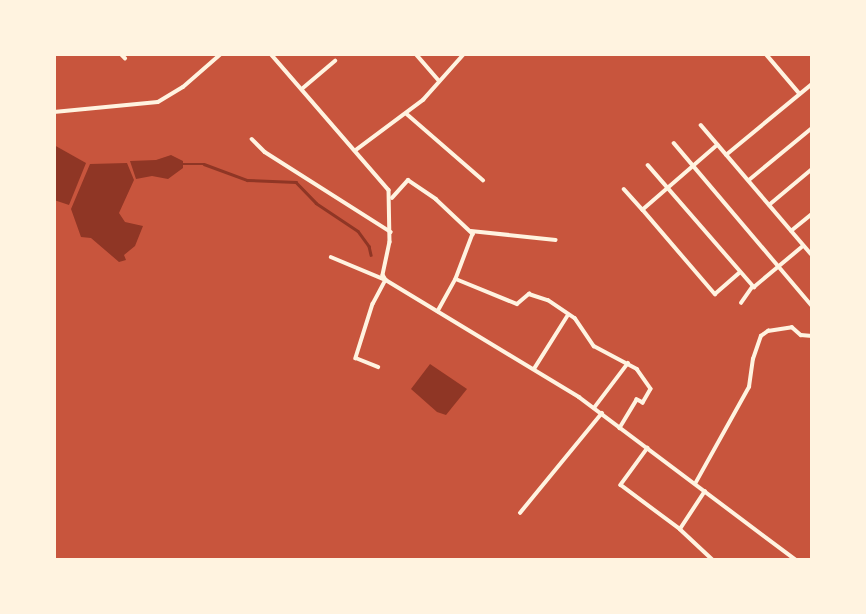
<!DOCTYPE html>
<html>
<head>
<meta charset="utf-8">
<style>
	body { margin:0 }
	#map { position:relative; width:866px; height:614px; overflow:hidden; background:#c8553d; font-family:"Libre Baskerville",serif }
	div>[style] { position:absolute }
	.water>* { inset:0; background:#8f3625 }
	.stream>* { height:2.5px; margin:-1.25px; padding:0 1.25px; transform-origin:1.25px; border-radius:1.25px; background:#8f3625 }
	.minor>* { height:3.5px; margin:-1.75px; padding:0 1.75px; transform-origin:1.75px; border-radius:1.75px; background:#fff3e0 }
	span { translate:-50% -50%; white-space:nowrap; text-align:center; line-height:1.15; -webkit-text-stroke:5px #fff3e0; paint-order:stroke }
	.frame { position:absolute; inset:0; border:56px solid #fff3e0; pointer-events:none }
</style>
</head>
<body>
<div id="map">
	<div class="water">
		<div style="clip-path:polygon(54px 145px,86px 163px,69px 205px,54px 200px)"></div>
		<div style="clip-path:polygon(171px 155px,183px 161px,183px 168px,168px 179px,152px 176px,136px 179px,130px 161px,156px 160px)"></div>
		<div style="clip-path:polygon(127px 163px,134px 180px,119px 213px,125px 222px,143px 226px,135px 246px,124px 255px,126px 260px,119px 262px,91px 238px,81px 237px,71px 209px,90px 164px)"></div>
		<div style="clip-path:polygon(430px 364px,467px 389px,446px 415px,437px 412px,411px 389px)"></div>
	</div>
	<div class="stream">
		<div style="left:183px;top:164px;width:21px"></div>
		<div style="left:204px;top:164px;width:46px;rotate:20.4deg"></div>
		<div style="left:247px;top:180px;width:49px;rotate:2.3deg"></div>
		<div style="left:296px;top:182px;width:29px;rotate:46deg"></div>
		<div style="left:316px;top:203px;width:50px;rotate:33.7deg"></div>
		<div style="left:358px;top:231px;width:19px;rotate:54deg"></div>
		<div style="left:369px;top:246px;width:9px;rotate:77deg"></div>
	</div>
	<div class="minor">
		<div style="left:121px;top:54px;width:6px;rotate:45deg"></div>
		<div style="left:271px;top:54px;width:180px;rotate:49.1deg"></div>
		<div style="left:389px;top:190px;width:52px;rotate:88.9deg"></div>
		<div style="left:390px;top:242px;width:34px;rotate:102deg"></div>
		<div style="left:383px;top:275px;width:6px;rotate:59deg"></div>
		<div style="left:386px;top:280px;width:226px;rotate:31.2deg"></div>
		<div style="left:579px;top:397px;width:271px;rotate:36.9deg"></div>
		<div style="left:416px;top:54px;width:35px;rotate:49deg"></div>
		<div style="left:766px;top:54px;width:52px;rotate:49.6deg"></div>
		<div style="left:303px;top:88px;width:42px;rotate:-40.2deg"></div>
		<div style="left:54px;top:112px;width:104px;rotate:-5.5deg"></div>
		<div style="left:158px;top:102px;width:29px;rotate:-31deg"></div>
		<div style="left:183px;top:87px;width:50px;rotate:-41deg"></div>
		<div style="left:407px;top:114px;width:101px;rotate:41deg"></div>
		<div style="left:701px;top:125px;width:171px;rotate:49.5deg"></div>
		<div style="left:252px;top:139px;width:18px;rotate:45deg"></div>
		<div style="left:265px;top:152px;width:149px;rotate:32.4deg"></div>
		<div style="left:674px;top:143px;width:214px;rotate:49.7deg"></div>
		<div style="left:718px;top:145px;width:99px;rotate:139.1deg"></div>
		<div style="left:643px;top:210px;width:111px;rotate:49.4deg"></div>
		<div style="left:715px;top:294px;width:32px;rotate:-41deg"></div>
		<div style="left:356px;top:150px;width:84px;rotate:-36.7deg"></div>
		<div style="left:423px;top:100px;width:62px;rotate:-48.3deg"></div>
		<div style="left:726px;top:155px;width:112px;rotate:-39.5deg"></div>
		<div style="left:648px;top:165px;width:162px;rotate:49deg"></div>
		<div style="left:754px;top:287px;width:64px;rotate:-39.9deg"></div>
		<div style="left:749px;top:180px;width:82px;rotate:-39.5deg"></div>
		<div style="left:624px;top:189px;width:28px;rotate:48deg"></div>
		<div style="left:392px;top:198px;width:24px;rotate:-48deg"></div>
		<div style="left:408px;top:180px;width:34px;rotate:34deg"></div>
		<div style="left:436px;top:199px;width:51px;rotate:43.4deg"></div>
		<div style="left:473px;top:234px;width:48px;rotate:110.7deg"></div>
		<div style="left:456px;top:279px;width:37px;rotate:119deg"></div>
		<div style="left:769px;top:205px;width:56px;rotate:-39.9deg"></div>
		<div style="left:471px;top:231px;width:85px;rotate:6deg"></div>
		<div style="left:791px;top:231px;width:27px;rotate:-39deg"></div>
		<div style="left:331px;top:257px;width:60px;rotate:22.7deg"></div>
		<div style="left:386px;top:280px;width:27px;rotate:118deg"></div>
		<div style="left:373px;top:304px;width:57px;rotate:107.5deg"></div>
		<div style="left:356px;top:358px;width:24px;rotate:22deg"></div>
		<div style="left:456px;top:279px;width:66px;rotate:22.3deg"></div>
		<div style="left:517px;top:304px;width:16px;rotate:-40deg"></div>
		<div style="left:529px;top:294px;width:20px;rotate:18deg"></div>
		<div style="left:548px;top:300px;width:32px;rotate:34deg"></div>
		<div style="left:575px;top:318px;width:34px;rotate:56deg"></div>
		<div style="left:594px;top:346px;width:49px;rotate:28.1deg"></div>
		<div style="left:637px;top:369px;width:24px;rotate:55deg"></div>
		<div style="left:651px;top:389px;width:16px;rotate:120deg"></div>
		<div style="left:643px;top:403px;width:7px;rotate:-153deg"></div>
		<div style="left:637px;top:400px;width:33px;rotate:121deg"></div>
		<div style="left:741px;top:303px;width:19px;rotate:-55deg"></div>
		<div style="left:534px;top:369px;width:64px;rotate:-57.8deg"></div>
		<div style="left:594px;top:408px;width:56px;rotate:-52.9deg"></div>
		<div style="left:648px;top:448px;width:46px;rotate:126.1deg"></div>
		<div style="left:621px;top:485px;width:74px;rotate:36.7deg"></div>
		<div style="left:680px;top:529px;width:45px;rotate:43.2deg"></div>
		<div style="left:695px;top:484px;width:111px;rotate:-60.9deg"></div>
		<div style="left:749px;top:387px;width:28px;rotate:-82deg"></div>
		<div style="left:753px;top:359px;width:24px;rotate:-71deg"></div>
		<div style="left:761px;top:336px;width:9px;rotate:-36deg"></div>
		<div style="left:768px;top:331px;width:24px;rotate:-9deg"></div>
		<div style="left:792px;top:327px;width:12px;rotate:42deg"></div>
		<div style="left:801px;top:335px;width:11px;rotate:5deg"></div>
		<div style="left:520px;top:513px;width:129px;rotate:-50.6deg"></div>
		<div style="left:680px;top:529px;width:45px;rotate:-56.7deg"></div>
	</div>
	<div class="frame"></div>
</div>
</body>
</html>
